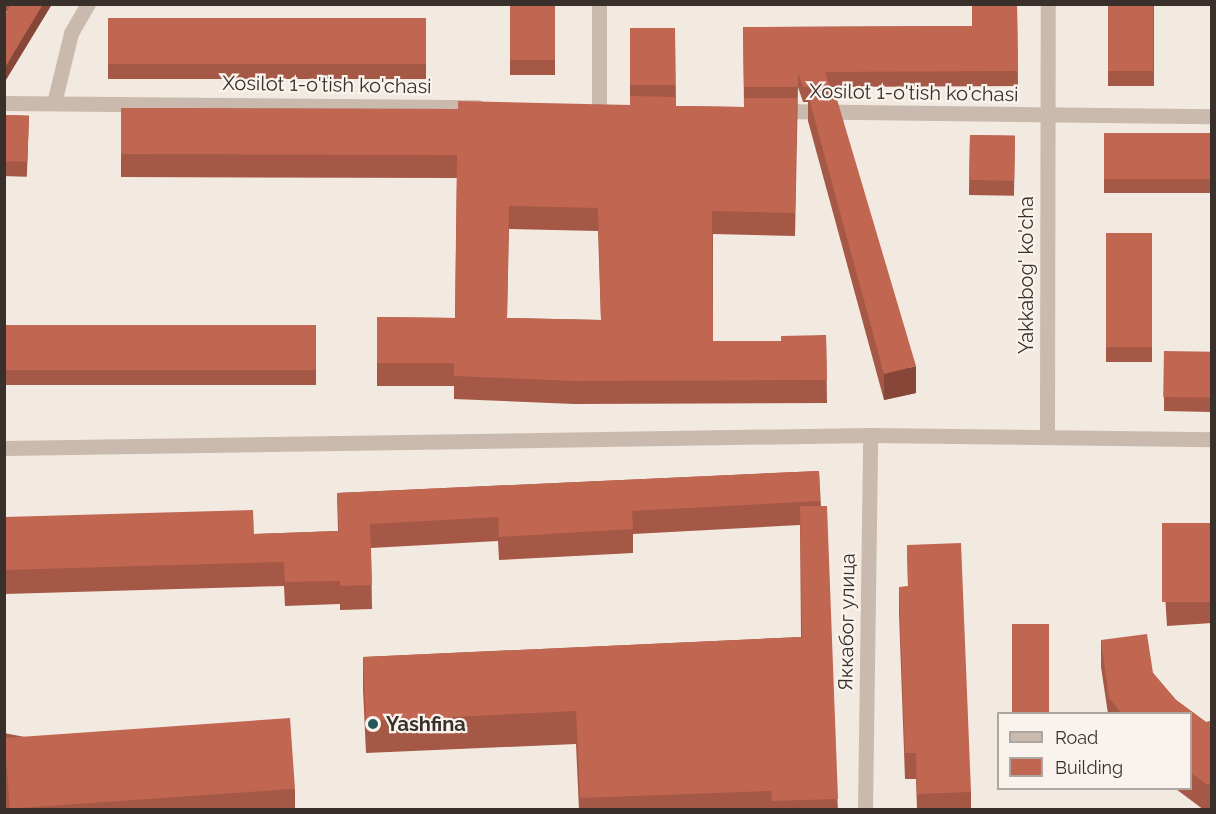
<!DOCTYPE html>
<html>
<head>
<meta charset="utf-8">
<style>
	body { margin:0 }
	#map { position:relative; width:1216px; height:814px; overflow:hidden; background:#f2e9e1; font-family:Raleway,sans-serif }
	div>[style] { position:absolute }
	.minor>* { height:15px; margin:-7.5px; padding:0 7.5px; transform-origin:7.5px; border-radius:7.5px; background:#cab9ad }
	.wall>* { inset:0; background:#a55846; transform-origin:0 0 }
	.shaded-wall>* { inset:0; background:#864739 }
	.building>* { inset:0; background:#c06651; transform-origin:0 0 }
	.dots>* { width:16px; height:16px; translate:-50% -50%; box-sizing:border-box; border:3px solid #faf3ed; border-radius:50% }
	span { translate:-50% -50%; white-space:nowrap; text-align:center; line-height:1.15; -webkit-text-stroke:4.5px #faf3ed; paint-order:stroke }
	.street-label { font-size:20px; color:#392f2b }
	.poi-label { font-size:20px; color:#392f2b; font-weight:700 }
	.left { translate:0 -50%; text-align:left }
	.frame { position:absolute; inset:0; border:6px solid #392f2b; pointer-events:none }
	.legend { position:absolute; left:997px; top:712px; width:195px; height:78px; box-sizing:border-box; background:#faf3ed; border:2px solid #ada59f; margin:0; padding:8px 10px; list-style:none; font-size:18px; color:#392f2b }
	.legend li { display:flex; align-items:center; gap:12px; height:30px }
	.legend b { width:30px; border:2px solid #ada59f }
</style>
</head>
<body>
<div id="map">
	<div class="minor">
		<div style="left:599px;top:4px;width:104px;rotate:90deg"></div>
		<div style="left:4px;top:103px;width:474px;rotate:0.5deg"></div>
		<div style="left:54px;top:103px;width:72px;rotate:-76.3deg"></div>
		<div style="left:71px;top:33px;width:34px;rotate:-60deg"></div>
		<div style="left:778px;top:111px;width:434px;rotate:0.7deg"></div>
		<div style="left:1047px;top:435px;width:431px;rotate:-89.9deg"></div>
		<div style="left:4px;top:448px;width:866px;rotate:-0.86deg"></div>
		<div style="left:870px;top:435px;width:342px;rotate:0.7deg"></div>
		<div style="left:865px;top:810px;width:375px;rotate:-89.2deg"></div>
	</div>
	<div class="wall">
		<div style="clip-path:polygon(4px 4px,52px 4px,4px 83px,7px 12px,4px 11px)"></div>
		<div style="left:510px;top:4px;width:45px;height:71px"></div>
		<div style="clip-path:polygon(evenodd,1017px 4px,1018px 86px,830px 87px,830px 95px,916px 393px,884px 400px,808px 121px,808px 102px,803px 102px,798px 87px,795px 236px,713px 234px,713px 341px,781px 341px,826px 335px,827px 403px,574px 404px,454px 399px,454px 386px,377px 386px,377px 317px,455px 318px,457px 178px,121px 177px,121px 108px,458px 109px,630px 105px,630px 28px,675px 28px,676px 106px,744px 107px,743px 27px,972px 26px,1017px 4px,509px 229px,598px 231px,601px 320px,507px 318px,509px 229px)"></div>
		<div style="left:1108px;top:4px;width:46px;height:82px"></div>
		<div style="left:108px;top:18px;width:318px;height:61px"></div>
		<div style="left:4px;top:115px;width:25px;height:61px;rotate:2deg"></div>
		<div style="left:1212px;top:133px;width:60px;height:108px;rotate:90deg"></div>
		<div style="left:970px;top:135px;width:45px;height:60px;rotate:1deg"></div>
		<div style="left:1106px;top:233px;width:46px;height:129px"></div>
		<div style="left:4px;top:325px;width:312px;height:60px"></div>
		<div style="clip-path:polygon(1212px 352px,1212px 412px,1164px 411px,1164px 397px)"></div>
		<div style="clip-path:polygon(819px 471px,838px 810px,579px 810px,576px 744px,366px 753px,363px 689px,363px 657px,801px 637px,800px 525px,633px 534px,633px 553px,499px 560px,498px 541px,371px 548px,372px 609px,340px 610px,340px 604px,285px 606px,284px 586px,4px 594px,4px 517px,254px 534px,338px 531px,337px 493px)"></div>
		<div style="clip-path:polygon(1212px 523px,1212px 623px,1167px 626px,1162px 547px,1162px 526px)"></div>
		<div style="clip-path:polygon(907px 545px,971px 792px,971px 810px,917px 810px,916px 779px,905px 779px,899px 613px,899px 587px,908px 587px)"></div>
		<div style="clip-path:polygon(1101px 640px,1153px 673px,1176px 700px,1206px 722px,1212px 721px,1212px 810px,1204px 810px,1176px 789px,1191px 789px,1191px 714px,1108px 714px,1101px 667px)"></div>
		<div style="clip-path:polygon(4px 733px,295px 789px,295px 810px,4px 810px)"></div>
	</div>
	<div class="shaded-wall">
		<div style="clip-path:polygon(43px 4px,52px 4px,4px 83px,4px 69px)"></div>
		<div style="clip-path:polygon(916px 366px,916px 393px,884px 400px,884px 374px)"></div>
	</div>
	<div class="building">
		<div style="clip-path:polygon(11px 4px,43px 4px,4px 69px,4px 17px)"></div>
		<div style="left:510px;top:4px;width:45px;height:56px"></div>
		<div style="clip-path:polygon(972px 4px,1017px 4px,1018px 71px,825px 72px,830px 87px,803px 87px,798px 72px,798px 87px,744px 87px,743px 27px,972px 26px)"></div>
		<div style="left:1108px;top:4px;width:45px;height:67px"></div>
		<div style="left:108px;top:18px;width:318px;height:46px"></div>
		<div style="left:630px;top:28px;width:45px;height:57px"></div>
		<div style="clip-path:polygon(808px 95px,836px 96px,916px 366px,884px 374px)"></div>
		<div style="clip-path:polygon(evenodd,630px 96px,676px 97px,676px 106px,744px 107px,744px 98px,797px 98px,795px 213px,712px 211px,713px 341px,781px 341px,781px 336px,826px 335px,827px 380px,574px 381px,454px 376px,454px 363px,377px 363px,377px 317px,455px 318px,457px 155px,121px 154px,121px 108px,458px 109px,458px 101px,630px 105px,630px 96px,509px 206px,598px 208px,601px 320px,507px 318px,509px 206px)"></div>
		<div style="left:4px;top:115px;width:25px;height:46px;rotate:2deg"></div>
		<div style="left:1212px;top:133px;width:46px;height:108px;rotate:90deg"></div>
		<div style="left:970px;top:135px;width:45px;height:45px;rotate:1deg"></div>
		<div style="left:1106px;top:233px;width:46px;height:114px"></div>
		<div style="left:4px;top:325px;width:312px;height:45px"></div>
		<div style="left:1164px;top:351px;width:48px;height:46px;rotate:1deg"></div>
		<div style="clip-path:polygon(819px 471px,820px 501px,632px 511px,633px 529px,499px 537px,498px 517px,370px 524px,372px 585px,340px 586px,340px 581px,285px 582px,284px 562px,4px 570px,4px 517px,253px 510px,254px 534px,339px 531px,337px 493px)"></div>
		<div style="clip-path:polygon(800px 506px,827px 506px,838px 799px,772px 801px,771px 791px,580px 798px,576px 711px,366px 721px,363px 657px,802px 637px)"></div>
		<div style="left:1212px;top:523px;width:79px;height:50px;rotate:90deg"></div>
		<div style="clip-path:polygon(961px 543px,971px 792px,917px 794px,916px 753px,905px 753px,899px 587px,908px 586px,907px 545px)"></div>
		<div style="left:1012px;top:624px;width:37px;height:90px"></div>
		<div style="clip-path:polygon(1147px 634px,1153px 673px,1176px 700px,1206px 722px,1212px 721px,1212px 784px,1206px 784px,1191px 773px,1191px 714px,1122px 714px,1109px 698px,1101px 640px)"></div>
		<div style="left:290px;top:718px;width:71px;height:286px;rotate:86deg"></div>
	</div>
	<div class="dots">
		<div style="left:373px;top:724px;background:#225859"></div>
	</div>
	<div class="street-label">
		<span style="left:327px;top:85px;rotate:1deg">Xosilot 1-o'tish ko'chasi</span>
		<span style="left:914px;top:93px;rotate:1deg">Xosilot 1-o'tish ko'chasi</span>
		<span style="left:1026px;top:275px;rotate:-90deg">Yakkabog' ko'cha</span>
		<span style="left:847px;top:622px;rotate:-89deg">Яккабог улица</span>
	</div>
	<div class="poi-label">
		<span class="left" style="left:386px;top:724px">Yashfina</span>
	</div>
	<div class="frame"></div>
	<ul class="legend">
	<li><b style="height:8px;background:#cab9ad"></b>Road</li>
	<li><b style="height:16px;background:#c06651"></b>Building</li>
	</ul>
</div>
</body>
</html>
